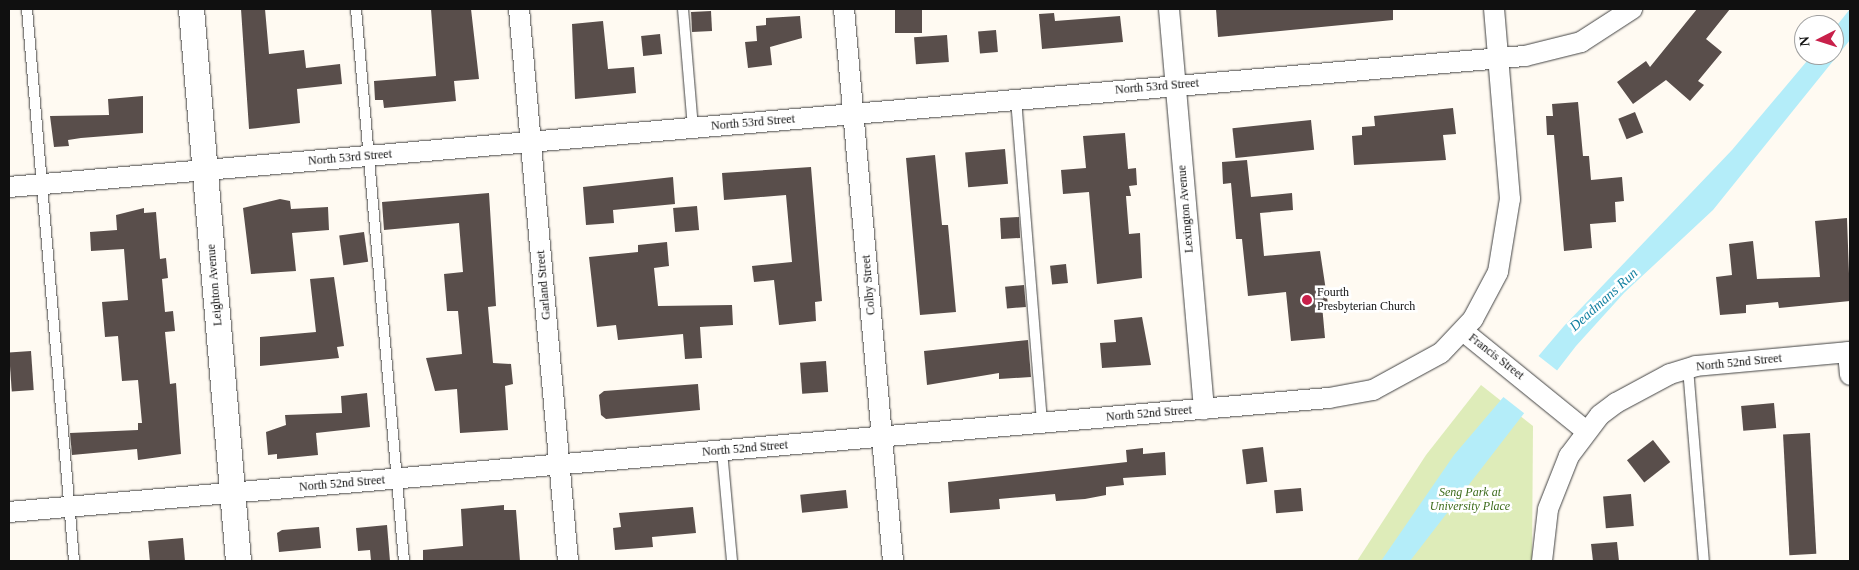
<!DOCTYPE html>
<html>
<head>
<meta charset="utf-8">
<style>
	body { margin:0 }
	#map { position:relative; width:1859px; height:570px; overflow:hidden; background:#fffaf2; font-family:Georgia,serif }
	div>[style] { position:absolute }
	.green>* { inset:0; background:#deecb9 }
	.water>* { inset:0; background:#b4edf9 }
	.pier>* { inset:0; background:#fffaf2; transform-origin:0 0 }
	.building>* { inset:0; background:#594e4b; transform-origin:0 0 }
	.roads { filter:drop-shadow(0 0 1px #434343) drop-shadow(0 0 1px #434343) }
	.service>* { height:10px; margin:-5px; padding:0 5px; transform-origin:5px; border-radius:5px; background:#fff }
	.minor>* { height:20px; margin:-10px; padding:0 10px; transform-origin:10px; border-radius:10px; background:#fff }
	.tertiary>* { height:25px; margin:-12.5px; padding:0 12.5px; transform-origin:12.5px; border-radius:12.5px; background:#fff }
	.dots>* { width:14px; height:14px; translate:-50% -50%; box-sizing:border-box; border:2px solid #fff; border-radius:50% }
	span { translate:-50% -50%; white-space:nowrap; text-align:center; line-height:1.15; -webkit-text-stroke:5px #fff; paint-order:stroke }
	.street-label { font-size:12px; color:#101010 }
	.poi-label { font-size:12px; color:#101010 }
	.left { translate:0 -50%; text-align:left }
	.park-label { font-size:12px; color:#3d6c1c; font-style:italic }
	.water-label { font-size:14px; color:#1280a1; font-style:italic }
	.frame { position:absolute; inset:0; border:10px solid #101010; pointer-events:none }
	.north { position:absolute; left:1794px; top:15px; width:50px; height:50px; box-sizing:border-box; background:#fff; border:1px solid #9f9f9f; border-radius:50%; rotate:265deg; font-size:14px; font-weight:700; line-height:20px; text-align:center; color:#101010 }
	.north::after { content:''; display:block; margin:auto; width:18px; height:22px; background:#c8204a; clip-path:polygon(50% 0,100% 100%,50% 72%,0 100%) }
</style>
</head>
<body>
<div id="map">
	<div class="green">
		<div style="clip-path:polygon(1481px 385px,1533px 426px,1532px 561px,1357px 561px,1426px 455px)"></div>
	</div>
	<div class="water">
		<div style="clip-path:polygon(1850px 9px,1850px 40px,1713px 210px,1624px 293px,1576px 346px,1410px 561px,1381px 561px,1454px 455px,1564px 326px,1732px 150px,1812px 55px,1834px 55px,1834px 29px)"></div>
	</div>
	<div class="pier">
		<div style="left:1536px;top:354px;width:28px;height:54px;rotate:38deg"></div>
	</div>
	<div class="building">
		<div style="clip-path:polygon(241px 9px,265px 9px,269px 54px,304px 50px,306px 68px,340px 64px,342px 84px,297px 89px,300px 123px,249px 129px)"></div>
		<div style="clip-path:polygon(431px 9px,471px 9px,479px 79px,454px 81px,456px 101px,384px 108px,383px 100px,375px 100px,374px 81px,436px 76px)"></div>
		<div style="left:895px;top:9px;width:27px;height:24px"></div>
		<div style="clip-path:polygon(1216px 9px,1393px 9px,1393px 20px,1218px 37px)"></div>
		<div style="clip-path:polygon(1697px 9px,1730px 9px,1706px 39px,1722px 52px,1698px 81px,1704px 85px,1690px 101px,1666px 80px,1633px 104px,1617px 82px,1646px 61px,1650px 67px)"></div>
		<div style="left:711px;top:11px;width:20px;height:20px;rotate:87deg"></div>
		<div style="clip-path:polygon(1054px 13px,1055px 21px,1120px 16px,1123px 42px,1042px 49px,1039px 14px)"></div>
		<div style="clip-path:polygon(800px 16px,802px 38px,770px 47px,772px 65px,748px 68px,745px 42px,757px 41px,756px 26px,766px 25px,766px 18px)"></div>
		<div style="clip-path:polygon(603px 21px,608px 69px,634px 67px,636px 93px,575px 99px,572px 24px)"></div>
		<div style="left:996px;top:30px;width:22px;height:18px;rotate:85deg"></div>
		<div style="left:660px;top:34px;width:20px;height:19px;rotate:84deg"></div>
		<div style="left:947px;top:35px;width:27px;height:33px;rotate:86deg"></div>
		<div style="clip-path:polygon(143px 96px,143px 133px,81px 138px,68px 140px,69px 146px,54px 147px,50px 116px,109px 115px,108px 99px)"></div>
		<div style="clip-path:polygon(1578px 102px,1583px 156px,1589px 156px,1591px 180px,1622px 177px,1624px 201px,1615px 202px,1616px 222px,1590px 224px,1592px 248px,1564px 251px,1554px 135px,1547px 135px,1546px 116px,1553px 116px,1552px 104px)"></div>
		<div style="clip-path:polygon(1453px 108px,1456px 134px,1443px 135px,1446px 160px,1354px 165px,1352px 136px,1362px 135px,1362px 127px,1375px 126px,1374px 116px)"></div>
		<div style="left:1635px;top:112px;width:22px;height:18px;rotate:68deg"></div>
		<div style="left:1311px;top:120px;width:30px;height:79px;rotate:84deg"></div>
		<div style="clip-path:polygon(1125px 133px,1128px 169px,1136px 168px,1137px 185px,1129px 186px,1131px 196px,1126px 196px,1129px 234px,1140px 233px,1142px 278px,1097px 284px,1089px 192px,1063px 194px,1061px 170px,1086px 168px,1083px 136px)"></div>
		<div style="left:1005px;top:149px;width:35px;height:40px;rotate:85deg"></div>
		<div style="clip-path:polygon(935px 155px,942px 225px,948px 225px,956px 312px,920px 315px,906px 158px)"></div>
		<div style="clip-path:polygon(1247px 160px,1251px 197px,1292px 193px,1293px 210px,1260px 213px,1264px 256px,1320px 251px,1328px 304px,1322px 305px,1325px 338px,1291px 341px,1286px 292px,1248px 296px,1242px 239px,1236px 239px,1231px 183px,1223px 184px,1222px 162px)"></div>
		<div style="clip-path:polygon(811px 167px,822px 301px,815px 302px,816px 321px,779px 325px,774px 280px,754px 282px,752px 266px,792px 262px,786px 195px,724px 200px,722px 173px)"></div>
		<div style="clip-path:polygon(673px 177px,675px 204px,613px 210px,614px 223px,586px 225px,583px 187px)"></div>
		<div style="clip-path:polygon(489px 193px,496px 306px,488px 307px,493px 363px,511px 364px,513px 384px,505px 386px,508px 430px,460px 433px,457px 389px,435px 391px,426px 358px,462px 354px,458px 311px,447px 311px,444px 274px,463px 272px,459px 223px,384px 230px,382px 202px)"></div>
		<div style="clip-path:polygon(280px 199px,290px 201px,291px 209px,328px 207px,329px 230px,292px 233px,296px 271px,251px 274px,243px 208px)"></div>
		<div style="left:697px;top:206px;width:24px;height:24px;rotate:85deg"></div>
		<div style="clip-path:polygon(144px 208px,144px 213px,156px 212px,160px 259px,166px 258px,168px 278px,162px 279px,165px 312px,173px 311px,175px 331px,165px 332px,170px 384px,176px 383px,181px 454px,138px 460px,137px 449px,72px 455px,70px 433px,138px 430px,138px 423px,142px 423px,138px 380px,122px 381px,118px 336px,105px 337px,102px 302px,128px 300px,124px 249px,91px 251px,90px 232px,117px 230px,116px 215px)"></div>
		<div style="left:1019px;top:217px;width:21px;height:19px;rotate:87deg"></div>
		<div style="clip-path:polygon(1847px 218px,1850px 301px,1779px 308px,1778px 302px,1746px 305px,1746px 313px,1720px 315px,1716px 277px,1732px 275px,1729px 244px,1753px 241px,1757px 279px,1820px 277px,1815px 221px)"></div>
		<div style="left:364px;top:232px;width:30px;height:25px;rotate:82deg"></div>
		<div style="clip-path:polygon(667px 242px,669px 266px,654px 268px,658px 306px,732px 305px,733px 325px,700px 327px,702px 358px,685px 359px,683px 334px,618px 340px,616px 325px,597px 327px,589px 257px,638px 252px,638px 245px)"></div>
		<div style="left:1066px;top:264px;width:19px;height:16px;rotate:84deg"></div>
		<div style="clip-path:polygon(334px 277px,344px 346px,337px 347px,339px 358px,260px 366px,260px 337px,316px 332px,310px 279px)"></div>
		<div style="left:1024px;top:285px;width:22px;height:19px;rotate:85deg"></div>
		<div style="clip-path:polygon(1142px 317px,1151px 365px,1102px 368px,1100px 343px,1116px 342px,1114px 320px)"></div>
		<div style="clip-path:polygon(1028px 340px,1031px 377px,999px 379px,999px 373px,927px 385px,924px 351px)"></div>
		<div style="left:31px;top:351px;width:39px;height:22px;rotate:86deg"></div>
		<div style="left:826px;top:361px;width:31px;height:26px;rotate:86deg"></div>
		<div style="clip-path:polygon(698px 384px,700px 410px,606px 419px,601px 415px,599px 395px,604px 391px)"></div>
		<div style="clip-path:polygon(367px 393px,370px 427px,316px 433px,318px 455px,277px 459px,277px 454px,268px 455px,266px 432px,286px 425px,285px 415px,342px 413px,341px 396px)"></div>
		<div style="left:1774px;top:403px;width:25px;height:33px;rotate:85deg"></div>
		<div style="left:1810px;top:433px;width:121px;height:27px;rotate:87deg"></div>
		<div style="left:1653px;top:440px;width:28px;height:33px;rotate:52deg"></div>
		<div style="left:1263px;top:447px;width:35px;height:21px;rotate:83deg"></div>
		<div style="clip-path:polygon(1143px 448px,1143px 454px,1165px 452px,1166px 475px,1123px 478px,1124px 485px,1106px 487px,1106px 495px,1085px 499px,1056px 501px,1055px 494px,999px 499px,1000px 509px,950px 513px,948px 482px,1127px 462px,1126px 450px)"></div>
		<div style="left:1301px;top:488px;width:23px;height:27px;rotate:85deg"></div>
		<div style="left:846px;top:490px;width:18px;height:46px;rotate:84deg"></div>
		<div style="left:1631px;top:494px;width:32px;height:28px;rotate:85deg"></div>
		<div style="clip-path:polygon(504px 505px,504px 510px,516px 510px,520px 561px,423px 561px,423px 550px,463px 546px,461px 509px)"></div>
		<div style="clip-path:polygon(693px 507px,696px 533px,652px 537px,653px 547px,615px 550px,613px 528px,621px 527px,619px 513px)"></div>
		<div style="clip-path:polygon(387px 525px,390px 561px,371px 561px,370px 550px,358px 551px,356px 528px)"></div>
		<div style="clip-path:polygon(319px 527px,321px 548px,279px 552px,277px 533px,282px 530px)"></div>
		<div style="left:183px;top:538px;width:23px;height:35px;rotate:85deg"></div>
		<div style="clip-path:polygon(1617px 542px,1619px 561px,1593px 561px,1591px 544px)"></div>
	</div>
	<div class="roads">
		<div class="service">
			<div style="left:27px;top:9px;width:554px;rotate:85.13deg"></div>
			<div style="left:356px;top:9px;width:554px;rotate:85.03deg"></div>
			<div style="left:683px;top:9px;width:119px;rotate:85.2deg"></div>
			<div style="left:1016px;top:99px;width:325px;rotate:85.4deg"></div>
			<div style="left:1688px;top:368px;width:194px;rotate:85.3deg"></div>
			<div style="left:722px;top:451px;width:110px;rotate:84.8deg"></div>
		</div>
		<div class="minor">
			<div style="left:519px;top:9px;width:554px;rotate:84.93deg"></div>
			<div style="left:844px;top:9px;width:554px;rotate:84.93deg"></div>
			<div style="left:1169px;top:9px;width:402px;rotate:85deg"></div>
			<div style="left:9px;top:187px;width:1522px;rotate:-4.94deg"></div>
			<div style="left:1525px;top:56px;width:58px;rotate:-14deg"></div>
			<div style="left:1581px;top:42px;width:61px;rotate:-32.9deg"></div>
			<div style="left:1463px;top:331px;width:159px;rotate:39.1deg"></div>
			<div style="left:1848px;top:352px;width:23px;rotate:85deg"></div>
			<div style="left:9px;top:512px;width:1325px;rotate:-4.94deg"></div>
			<div style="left:1329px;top:398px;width:45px;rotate:-10.3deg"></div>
			<div style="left:1373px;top:390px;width:77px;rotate:-28.6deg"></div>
			<div style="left:1441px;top:353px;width:47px;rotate:-46.7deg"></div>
			<div style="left:1473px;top:319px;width:53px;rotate:-62deg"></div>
			<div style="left:1498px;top:272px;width:74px;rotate:-80.7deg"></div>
			<div style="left:1510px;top:199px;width:191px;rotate:-94.8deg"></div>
			<div style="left:1542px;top:561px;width:52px;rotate:-83.4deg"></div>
			<div style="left:1548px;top:509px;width:57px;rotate:-68.4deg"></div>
			<div style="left:1569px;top:456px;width:51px;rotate:-52.9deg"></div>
			<div style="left:1600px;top:415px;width:20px;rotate:-37deg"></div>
			<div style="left:1616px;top:403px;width:61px;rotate:-28.2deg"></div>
			<div style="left:1670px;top:374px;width:27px;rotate:-17deg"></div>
			<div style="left:1696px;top:366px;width:155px;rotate:-5.2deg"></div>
		</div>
		<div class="tertiary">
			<div style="left:191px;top:9px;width:554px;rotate:85.13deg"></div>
		</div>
	</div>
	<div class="dots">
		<div style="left:1307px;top:300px;background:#c8204a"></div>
	</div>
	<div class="street-label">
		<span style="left:1157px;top:87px;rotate:-5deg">North 53rd Street</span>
		<span style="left:753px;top:123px;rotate:-5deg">North 53rd Street</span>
		<span style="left:350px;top:158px;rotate:-5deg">North 53rd Street</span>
		<span style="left:1186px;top:209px;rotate:-95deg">Lexington Avenue</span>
		<span style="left:215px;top:285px;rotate:-95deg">Leighton Avenue</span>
		<span style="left:544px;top:285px;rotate:-95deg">Garland Street</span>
		<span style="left:869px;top:285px;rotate:-95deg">Colby Street</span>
		<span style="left:1496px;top:357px;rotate:38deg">Francis Street</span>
		<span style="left:1739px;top:363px;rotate:-6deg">North 52nd Street</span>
		<span style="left:1149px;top:414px;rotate:-5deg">North 52nd Street</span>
		<span style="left:745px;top:449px;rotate:-5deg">North 52nd Street</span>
		<span style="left:342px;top:484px;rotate:-5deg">North 52nd Street</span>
	</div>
	<div class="poi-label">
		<span class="left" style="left:1317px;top:300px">Fourth<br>Presbyterian Church</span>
	</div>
	<div class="park-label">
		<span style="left:1470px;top:500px">Seng Park at<br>University Place</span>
	</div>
	<div class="water-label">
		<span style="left:1604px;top:300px;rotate:-42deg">Deadmans Run</span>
	</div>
	<div class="frame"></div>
	<div class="north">N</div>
</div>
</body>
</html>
